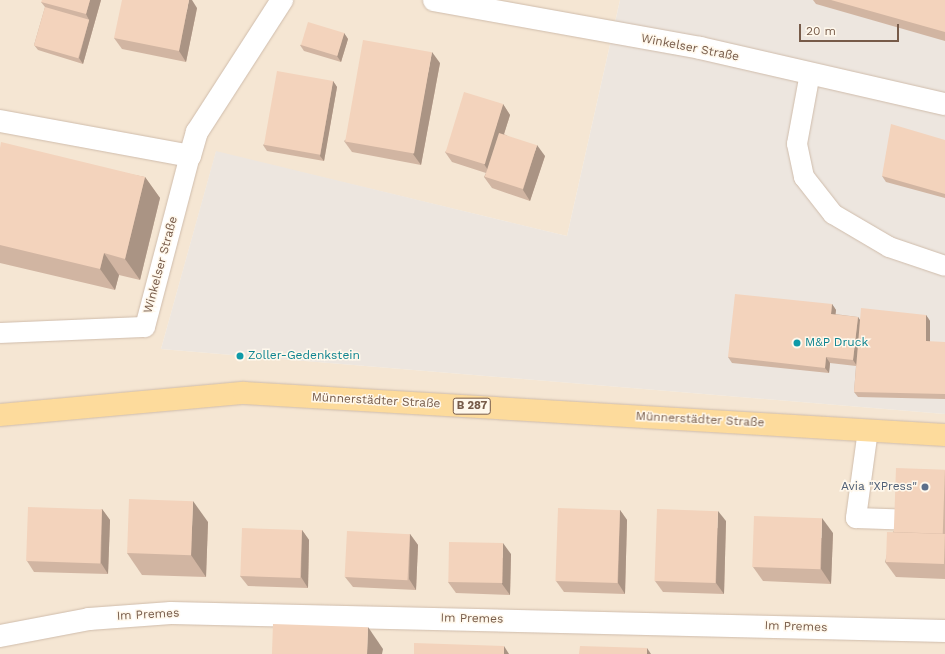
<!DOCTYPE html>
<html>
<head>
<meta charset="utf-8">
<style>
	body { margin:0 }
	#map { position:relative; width:945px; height:654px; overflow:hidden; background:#fdf4e5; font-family:"Work Sans",sans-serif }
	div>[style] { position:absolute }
	.residential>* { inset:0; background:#f5e6d3 }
	.industrial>* { inset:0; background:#ede6df }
	.roads { filter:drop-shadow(0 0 1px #cfbcab) drop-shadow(0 0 1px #cfbcab) }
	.service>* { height:20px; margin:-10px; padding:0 10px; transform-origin:10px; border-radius:10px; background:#fff }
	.minor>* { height:22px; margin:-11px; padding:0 11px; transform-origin:11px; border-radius:11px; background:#fff }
	.primary>* { height:22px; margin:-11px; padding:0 11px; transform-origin:11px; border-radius:11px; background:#fddb9c }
	.wall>* { inset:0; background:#d1b5a2 }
	.shaded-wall>* { inset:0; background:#aa9484 }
	.building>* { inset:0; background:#f3d3bc; transform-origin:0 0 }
	.dots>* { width:11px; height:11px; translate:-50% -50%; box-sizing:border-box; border:2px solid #fff8ec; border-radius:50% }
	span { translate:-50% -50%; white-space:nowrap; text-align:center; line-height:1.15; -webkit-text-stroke:3px #fff8ec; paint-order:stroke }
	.shield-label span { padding:1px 3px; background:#fff8ec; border:1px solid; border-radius:3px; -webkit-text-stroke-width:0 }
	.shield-label { font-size:11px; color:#775b49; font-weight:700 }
	.street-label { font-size:12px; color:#775b49 }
	.culture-label { font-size:12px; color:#0d838f }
	.left { translate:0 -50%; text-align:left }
	.service-label { font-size:12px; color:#4e5e75 }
	.right { translate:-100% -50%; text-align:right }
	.scale { position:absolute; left:799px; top:24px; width:100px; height:18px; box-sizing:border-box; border:2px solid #775b49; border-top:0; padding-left:5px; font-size:12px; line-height:14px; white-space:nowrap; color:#775b49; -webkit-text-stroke:3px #fff8ec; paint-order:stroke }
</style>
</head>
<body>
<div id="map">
	<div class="residential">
		<div style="clip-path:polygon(0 0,620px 0,567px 236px,216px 152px,161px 349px,945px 414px,945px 654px,0 654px)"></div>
	</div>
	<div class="industrial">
		<div style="clip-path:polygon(620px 0,945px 0,945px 414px,161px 349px,216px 151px,567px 236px)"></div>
	</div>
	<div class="roads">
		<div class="service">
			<div style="left:810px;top:73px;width:72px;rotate:100.4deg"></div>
			<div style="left:797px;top:144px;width:34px;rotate:78deg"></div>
			<div style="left:804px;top:177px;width:47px;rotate:51.9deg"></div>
			<div style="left:833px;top:214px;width:65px;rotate:30.5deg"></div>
			<div style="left:889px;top:247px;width:59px;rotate:18.7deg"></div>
			<div style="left:0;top:333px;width:145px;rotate:-2.4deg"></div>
			<div style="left:145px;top:327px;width:177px;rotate:-75.3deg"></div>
			<div style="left:868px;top:430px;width:89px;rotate:97.8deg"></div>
			<div style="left:856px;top:518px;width:89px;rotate:1.9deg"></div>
		</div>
		<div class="minor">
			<div style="left:434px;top:0;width:270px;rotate:10.2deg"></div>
			<div style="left:700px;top:48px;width:251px;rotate:12.9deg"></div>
			<div style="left:0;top:121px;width:193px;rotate:10.4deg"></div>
			<div style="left:190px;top:156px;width:25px;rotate:-74deg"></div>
			<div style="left:197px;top:132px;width:157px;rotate:-57.2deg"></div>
			<div style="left:0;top:636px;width:91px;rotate:-10.8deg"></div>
			<div style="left:89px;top:619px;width:82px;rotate:-4.2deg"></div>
			<div style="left:171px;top:613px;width:774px;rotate:1.33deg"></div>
		</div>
		<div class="primary">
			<div style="left:0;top:415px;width:245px;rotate:-5.2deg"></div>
			<div style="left:244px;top:393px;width:702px;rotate:3.43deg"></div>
		</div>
	</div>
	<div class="wall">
		<div style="clip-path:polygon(101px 0,83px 64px,38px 50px,34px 45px,45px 7px,41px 2px)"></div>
		<div style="clip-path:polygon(813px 0,945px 0,945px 41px,816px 4px)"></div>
		<div style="clip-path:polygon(197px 8px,186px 62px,122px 49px,114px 38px)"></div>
		<div style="clip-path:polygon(344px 33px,348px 39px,341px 62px,304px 51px,300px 45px)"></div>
		<div style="clip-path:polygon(440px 63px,421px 165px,352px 152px,344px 141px)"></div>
		<div style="clip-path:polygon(333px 81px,337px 87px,324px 161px,267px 151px,263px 145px)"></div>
		<div style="clip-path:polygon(503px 104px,510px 115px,504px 134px,545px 156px,530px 201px,492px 188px,484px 177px,486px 173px,452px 162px,445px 152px)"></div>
		<div style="clip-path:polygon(945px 140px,945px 198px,886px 182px,882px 176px)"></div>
		<div style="clip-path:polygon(0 148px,145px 177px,160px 198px,140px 280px,119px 275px,115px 290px,0 263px)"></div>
		<div style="clip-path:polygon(832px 304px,836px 310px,835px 314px,858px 317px,860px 320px,926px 315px,930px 321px,930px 342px,945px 342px,945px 399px,858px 397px,854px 392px,856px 366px,830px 363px,829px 373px,732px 363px,728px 357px)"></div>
		<div style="clip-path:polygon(945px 470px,945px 579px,896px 577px,885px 562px,893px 532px)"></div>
		<div style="clip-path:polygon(102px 509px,110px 520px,108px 574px,34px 572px,27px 561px)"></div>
		<div style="clip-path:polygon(620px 510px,627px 520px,625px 594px,564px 592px,556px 581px)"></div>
		<div style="clip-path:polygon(726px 521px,724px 594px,663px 592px,655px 581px)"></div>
		<div style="clip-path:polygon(208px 522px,206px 577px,142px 575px,127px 553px)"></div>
		<div style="clip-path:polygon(302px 530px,309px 540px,308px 588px,248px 586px,240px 576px)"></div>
		<div style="clip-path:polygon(833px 533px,831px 584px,763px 581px,753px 567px)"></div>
		<div style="clip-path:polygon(410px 534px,418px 545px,416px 590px,353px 587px,345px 577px)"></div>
		<div style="clip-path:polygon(511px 554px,510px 595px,456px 593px,448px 582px)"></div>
	</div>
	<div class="shaded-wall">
		<div style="clip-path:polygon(90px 0,101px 0,83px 64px,79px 58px,89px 20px,86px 14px)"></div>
		<div style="clip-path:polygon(189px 0,192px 0,197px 8px,186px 62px,179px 51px)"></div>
		<div style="clip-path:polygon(344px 33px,348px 39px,341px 62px,337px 56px)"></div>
		<div style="clip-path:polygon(432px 52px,440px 63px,421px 165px,413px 154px)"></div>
		<div style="clip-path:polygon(333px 81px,337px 87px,324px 161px,320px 156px)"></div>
		<div style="clip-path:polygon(503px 104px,510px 115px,491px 175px,484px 164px)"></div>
		<div style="clip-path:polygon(537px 145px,545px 156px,530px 201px,523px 190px)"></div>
		<div style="clip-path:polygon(145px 177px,160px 198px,140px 280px,125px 259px)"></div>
		<div style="clip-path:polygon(104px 253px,119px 275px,115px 290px,100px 269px)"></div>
		<div style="clip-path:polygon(832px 304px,836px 310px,835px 320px,831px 314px)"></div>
		<div style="clip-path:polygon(926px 315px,930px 321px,930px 347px,926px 341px)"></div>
		<div style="clip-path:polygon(858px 317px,862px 323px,857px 366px,853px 360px)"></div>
		<div style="clip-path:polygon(826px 357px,830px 363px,829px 373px,825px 368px)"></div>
		<div style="clip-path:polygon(193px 501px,208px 522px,206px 577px,191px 555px)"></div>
		<div style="clip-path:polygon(102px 509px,110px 520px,108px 574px,101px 563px)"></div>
		<div style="clip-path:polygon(620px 510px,627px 520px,625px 594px,618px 583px)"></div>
		<div style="clip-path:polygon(718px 511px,726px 521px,724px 594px,716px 583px)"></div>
		<div style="clip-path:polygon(822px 518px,833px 533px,831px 584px,821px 569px)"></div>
		<div style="clip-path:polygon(302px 530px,309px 540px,308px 588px,301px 577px)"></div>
		<div style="clip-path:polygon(410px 534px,418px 545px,416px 590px,409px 579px)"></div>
		<div style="clip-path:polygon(503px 543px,511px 554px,510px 595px,502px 584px)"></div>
		<div style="clip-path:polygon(368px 627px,383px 649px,382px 654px,367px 654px)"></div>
		<div style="clip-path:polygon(504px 646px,509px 654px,504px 654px)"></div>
		<div style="clip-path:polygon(647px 648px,651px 654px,647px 654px)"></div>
	</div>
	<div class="building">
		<div style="clip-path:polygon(42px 0,90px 0,86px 14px,41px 2px)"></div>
		<div style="clip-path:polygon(122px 0,189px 0,179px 51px,114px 38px)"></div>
		<div style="clip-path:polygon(831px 0,945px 0,945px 32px)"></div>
		<div style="left:45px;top:7px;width:46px;height:40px;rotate:16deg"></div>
		<div style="left:308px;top:22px;width:38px;height:24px;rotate:17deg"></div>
		<div style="left:363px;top:40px;width:70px;height:103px;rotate:10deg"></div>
		<div style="left:277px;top:71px;width:57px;height:75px;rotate:10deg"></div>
		<div style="left:464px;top:92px;width:41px;height:63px;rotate:17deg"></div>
		<div style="clip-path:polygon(891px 124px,945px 140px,945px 194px,882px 176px)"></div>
		<div style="left:499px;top:133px;width:40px;height:46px;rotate:18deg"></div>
		<div style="clip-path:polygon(1px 142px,145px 177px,125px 259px,104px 253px,100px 269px,0 245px,0 148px)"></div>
		<div style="clip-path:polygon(735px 294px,832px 304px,831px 314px,858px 317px,853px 360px,826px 357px,825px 368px,728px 357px)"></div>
		<div style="clip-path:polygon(861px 308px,926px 315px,926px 341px,945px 342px,945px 394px,854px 392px)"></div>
		<div style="left:896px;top:468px;width:49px;height:64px;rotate:2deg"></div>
		<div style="left:129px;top:499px;width:64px;height:54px;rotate:2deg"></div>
		<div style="left:28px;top:507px;width:74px;height:54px;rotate:2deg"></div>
		<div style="left:558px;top:508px;width:62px;height:73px;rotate:2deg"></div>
		<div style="left:657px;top:509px;width:61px;height:72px;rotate:2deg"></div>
		<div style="left:754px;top:516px;width:68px;height:51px;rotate:2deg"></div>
		<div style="left:242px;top:528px;width:60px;height:48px;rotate:2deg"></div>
		<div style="left:347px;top:531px;width:63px;height:46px;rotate:3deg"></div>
		<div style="left:887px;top:532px;width:58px;height:30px;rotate:2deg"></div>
		<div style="left:449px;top:542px;width:54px;height:40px;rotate:1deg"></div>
		<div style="left:273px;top:624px;width:95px;height:30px;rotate:2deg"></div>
		<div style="clip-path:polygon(414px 643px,504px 646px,504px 654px,414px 654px)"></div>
		<div style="clip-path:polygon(580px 646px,647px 648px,647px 654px,579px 654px)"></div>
	</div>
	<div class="dots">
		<div style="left:797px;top:343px;background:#0f9aa8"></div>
		<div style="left:240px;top:356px;background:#0f9aa8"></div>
		<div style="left:925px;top:487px;background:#5c6f8a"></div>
	</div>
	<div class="shield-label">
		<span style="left:472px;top:406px">B 287</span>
	</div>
	<div class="street-label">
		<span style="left:690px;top:48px;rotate:11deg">Winkelser Straße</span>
		<span style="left:161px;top:265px;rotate:-75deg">Winkelser Straße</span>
		<span style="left:376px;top:401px;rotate:3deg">Münnerstädter Straße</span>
		<span style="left:700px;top:420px;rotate:3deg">Münnerstädter Straße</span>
		<span style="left:148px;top:615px;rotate:-3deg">Im Premes</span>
		<span style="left:472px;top:619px;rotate:1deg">Im Premes</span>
		<span style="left:796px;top:627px;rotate:2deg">Im Premes</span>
	</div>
	<div class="culture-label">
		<span class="left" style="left:805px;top:343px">M&amp;P Druck</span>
		<span class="left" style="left:248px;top:356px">Zoller-Gedenkstein</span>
	</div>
	<div class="service-label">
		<span class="right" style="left:917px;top:487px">Avia "XPress"</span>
	</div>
	<div class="scale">20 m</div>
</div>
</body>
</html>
